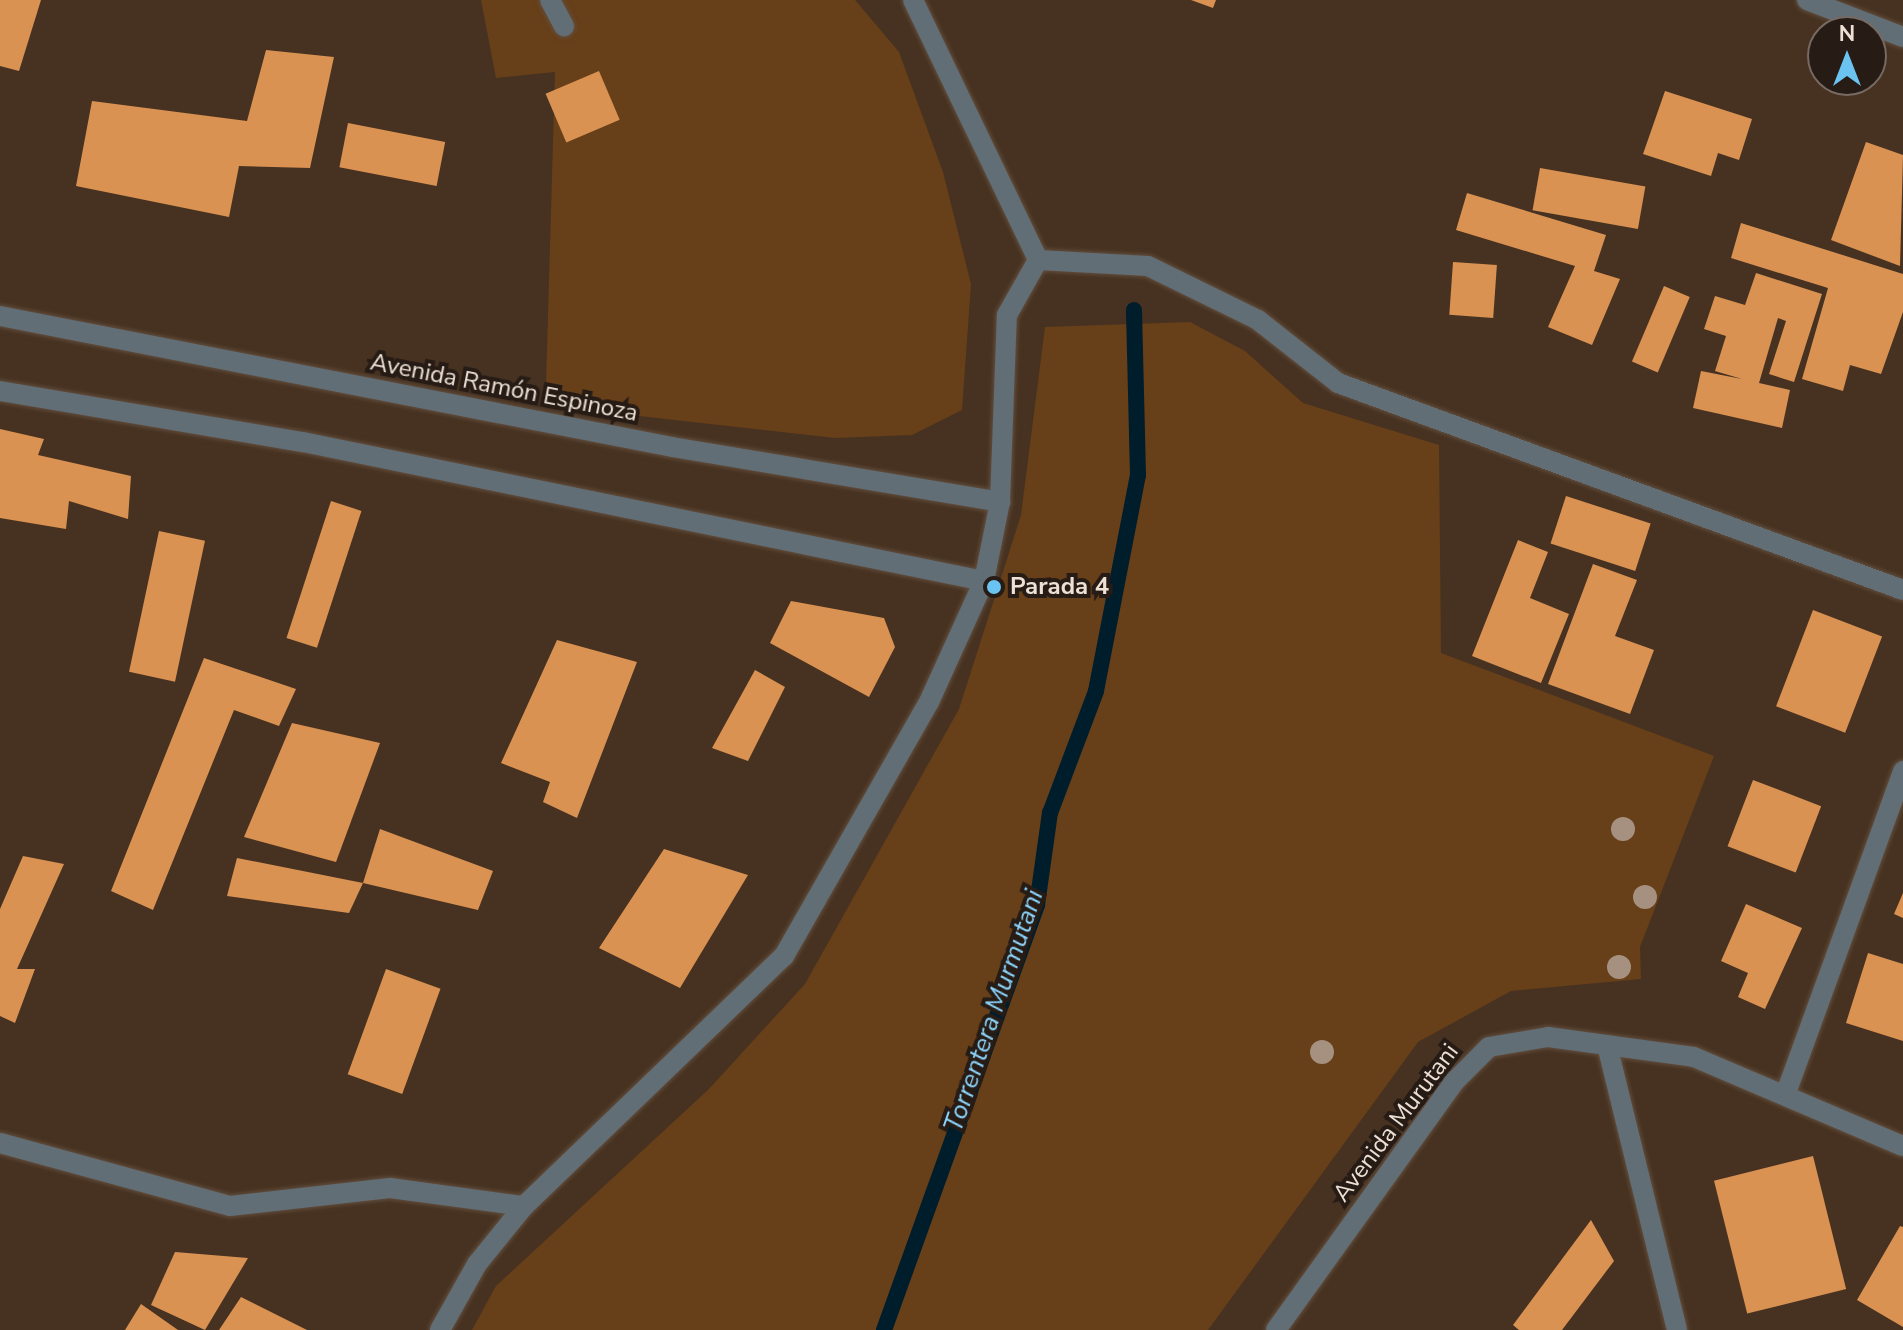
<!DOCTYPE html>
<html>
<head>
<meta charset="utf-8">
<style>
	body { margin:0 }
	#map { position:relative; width:1903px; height:1330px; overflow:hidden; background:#473221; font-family:"Nunito Sans",sans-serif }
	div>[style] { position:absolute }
	.green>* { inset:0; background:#673f19 }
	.stream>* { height:16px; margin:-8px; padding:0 8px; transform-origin:8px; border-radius:8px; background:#001d2c }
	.building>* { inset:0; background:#da9252; transform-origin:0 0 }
	.roads { filter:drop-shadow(0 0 2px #624e3e) drop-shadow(0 0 2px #624e3e) }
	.minor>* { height:20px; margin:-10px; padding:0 10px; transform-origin:10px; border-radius:10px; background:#626e75 }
	.trees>* { width:24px; height:24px; margin:-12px; border-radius:50%; background:#a69181 }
	.dots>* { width:22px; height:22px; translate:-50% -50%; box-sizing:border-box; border:4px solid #261c15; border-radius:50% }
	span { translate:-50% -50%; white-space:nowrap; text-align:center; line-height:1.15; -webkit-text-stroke:8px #261c15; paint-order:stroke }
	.street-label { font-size:24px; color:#ede0d5 }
	.poi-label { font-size:24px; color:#ede0d5; font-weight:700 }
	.left { translate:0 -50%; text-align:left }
	.water-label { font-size:26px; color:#8cd3fa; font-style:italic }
	.north { position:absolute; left:1807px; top:16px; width:80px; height:80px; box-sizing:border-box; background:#261c15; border:2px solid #766a62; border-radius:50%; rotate:0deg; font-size:22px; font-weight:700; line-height:32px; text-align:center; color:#ede0d5 }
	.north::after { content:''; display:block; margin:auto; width:28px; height:36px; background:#6ac3f1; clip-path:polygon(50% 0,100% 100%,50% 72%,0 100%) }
</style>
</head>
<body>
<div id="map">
	<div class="green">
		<div style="clip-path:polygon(481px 0,855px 0,899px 52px,943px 172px,971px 284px,962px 410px,912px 435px,835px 438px,630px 415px,546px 385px,555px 72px,496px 78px)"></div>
		<div style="clip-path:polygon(1190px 322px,1245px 351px,1303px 403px,1439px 445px,1441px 653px,1714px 756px,1640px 947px,1641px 979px,1511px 991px,1418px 1042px,1208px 1330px,472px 1330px,496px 1286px,709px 1089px,805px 984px,959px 709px,1021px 515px,1045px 327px)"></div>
	</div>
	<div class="stream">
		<div style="left:884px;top:1330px;width:452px;rotate:-70.2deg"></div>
		<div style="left:1037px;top:905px;width:93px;rotate:-82deg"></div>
		<div style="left:1050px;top:813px;width:130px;rotate:-69.3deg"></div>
		<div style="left:1096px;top:691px;width:220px;rotate:-79deg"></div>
		<div style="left:1138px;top:475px;width:165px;rotate:-91.4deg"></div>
	</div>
	<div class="building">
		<div style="clip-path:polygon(0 0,41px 0,19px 71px,0 66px)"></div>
		<div style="clip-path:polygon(1191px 0,1216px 0,1213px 8px)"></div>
		<div style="clip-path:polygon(266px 50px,334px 57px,310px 168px,239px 166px,229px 217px,76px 186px,92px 101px,247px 121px)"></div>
		<div style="left:599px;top:71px;width:53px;height:58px;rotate:67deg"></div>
		<div style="clip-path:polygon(1665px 91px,1752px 119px,1739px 160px,1718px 153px,1711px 176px,1643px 154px)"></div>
		<div style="left:348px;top:123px;width:99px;height:45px;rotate:11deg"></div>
		<div style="clip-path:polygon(1866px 142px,1903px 155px,1900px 266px,1831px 240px)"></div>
		<div style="left:1540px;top:168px;width:107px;height:43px;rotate:10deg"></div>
		<div style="clip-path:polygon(1467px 193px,1606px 235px,1594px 271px,1620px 279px,1592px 345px,1548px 327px,1575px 266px,1456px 230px)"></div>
		<div style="clip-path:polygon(1741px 223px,1903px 274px,1903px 312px,1881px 374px,1850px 365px,1843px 391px,1802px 379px,1828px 288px,1731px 258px)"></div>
		<div style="left:1453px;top:262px;width:44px;height:53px;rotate:4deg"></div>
		<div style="clip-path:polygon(1756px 273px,1822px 294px,1794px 382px,1769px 374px,1786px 321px,1778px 318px,1759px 383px,1790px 390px,1782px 428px,1693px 408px,1701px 371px,1742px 379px,1715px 371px,1726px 336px,1704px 329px,1715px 296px,1745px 305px)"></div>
		<div style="left:1664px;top:286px;width:28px;height:82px;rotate:23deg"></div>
		<div style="clip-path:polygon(0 429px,44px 439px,38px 455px,131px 476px,128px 519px,69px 501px,66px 529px,0 518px)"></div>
		<div style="left:1566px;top:496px;width:89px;height:50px;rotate:18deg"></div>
		<div style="left:331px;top:501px;width:32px;height:144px;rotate:18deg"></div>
		<div style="left:159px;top:531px;width:47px;height:144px;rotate:12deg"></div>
		<div style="clip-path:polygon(1518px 540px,1548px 552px,1530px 598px,1569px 614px,1541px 683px,1472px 656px)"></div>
		<div style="clip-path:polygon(1593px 564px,1637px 580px,1615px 636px,1654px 650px,1630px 714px,1548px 684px)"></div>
		<div style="clip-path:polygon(791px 601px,884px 618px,895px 647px,869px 697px,770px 643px)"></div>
		<div style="left:1813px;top:610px;width:74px;height:103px;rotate:21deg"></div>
		<div style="clip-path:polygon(557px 640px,637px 662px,577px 818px,543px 802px,550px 782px,501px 763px)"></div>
		<div style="clip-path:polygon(204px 658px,296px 689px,279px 726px,234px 710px,153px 910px,111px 891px)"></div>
		<div style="clip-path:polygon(755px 670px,785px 687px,748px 761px,712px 748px)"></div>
		<div style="clip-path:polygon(292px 723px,380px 743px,336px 862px,244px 837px)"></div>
		<div style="left:1753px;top:780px;width:73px;height:71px;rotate:21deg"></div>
		<div style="clip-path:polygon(380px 829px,493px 871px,478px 910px,363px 883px)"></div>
		<div style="clip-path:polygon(664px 849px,748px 875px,680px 988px,599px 948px)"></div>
		<div style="clip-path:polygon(23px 856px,64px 864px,17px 969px,35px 969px,15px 1023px,0 1016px,0 909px)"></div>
		<div style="clip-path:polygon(237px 858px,363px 883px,349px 913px,227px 896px)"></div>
		<div style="clip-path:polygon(1903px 893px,1903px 918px,1894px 914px)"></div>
		<div style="clip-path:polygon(1746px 904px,1802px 928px,1765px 1009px,1738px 997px,1748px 973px,1721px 961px)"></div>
		<div style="clip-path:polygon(1868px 953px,1903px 964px,1903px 1041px,1846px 1023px)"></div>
		<div style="left:386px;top:969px;width:58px;height:112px;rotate:20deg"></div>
		<div style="left:1813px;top:1156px;width:137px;height:102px;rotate:76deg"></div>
		<div style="clip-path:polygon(1591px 1220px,1614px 1261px,1562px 1330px,1519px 1330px,1513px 1325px)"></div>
		<div style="clip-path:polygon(1900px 1226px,1903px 1227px,1903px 1327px,1857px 1300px)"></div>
		<div style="clip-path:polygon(175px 1252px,248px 1258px,205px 1330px,151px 1305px)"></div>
		<div style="clip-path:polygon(241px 1297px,307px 1330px,219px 1330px)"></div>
		<div style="clip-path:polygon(141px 1304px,178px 1330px,125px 1330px)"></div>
	</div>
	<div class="roads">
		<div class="minor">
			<div style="left:550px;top:0;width:30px;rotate:62deg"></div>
			<div style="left:913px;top:0;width:288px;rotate:64.3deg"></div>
			<div style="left:1807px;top:0;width:103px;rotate:21.1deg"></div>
			<div style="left:0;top:316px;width:685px;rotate:11.03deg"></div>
			<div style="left:672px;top:447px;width:333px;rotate:9.5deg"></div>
			<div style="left:0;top:391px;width:307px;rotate:9.6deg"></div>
			<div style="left:303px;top:442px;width:695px;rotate:11.54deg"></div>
			<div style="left:1607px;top:1045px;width:293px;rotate:76.2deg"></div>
			<div style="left:1786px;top:1093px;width:343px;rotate:-70deg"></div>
			<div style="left:0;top:1143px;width:238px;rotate:15.3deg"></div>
			<div style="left:230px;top:1206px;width:161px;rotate:-6.4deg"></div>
			<div style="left:390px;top:1188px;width:135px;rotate:7.7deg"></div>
			<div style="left:440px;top:1330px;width:76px;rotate:-60.7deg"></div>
			<div style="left:477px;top:1264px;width:75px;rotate:-51deg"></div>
			<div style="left:524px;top:1206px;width:361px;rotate:-43.9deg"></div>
			<div style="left:784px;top:956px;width:292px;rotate:-60.3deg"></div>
			<div style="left:929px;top:702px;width:133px;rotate:-65.6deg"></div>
			<div style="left:984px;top:581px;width:81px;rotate:-78.6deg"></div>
			<div style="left:1000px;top:502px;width:187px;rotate:-87.9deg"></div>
			<div style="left:1007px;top:315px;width:63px;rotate:-60.6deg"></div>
			<div style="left:1038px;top:260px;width:110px;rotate:3.1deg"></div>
			<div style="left:1148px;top:266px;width:123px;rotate:26.1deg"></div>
			<div style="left:1258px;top:320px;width:102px;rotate:38.2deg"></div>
			<div style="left:1338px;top:383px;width:602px;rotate:20.12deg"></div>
			<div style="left:1276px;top:1330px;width:305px;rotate:-54.3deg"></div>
			<div style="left:1454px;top:1082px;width:49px;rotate:-45deg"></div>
			<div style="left:1489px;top:1047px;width:60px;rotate:-9.6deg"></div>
			<div style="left:1548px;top:1037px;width:147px;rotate:7.8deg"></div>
			<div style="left:1694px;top:1057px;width:227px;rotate:23.1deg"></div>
		</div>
	</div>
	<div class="trees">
		<div style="left:1623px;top:829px"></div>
		<div style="left:1645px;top:897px"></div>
		<div style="left:1619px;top:967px"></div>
		<div style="left:1322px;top:1052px"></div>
	</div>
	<div class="dots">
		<div style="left:994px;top:587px;background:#6ac3f1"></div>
	</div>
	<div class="street-label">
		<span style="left:504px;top:388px;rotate:11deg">Avenida Ramón Espinoza</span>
		<span style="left:1396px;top:1123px;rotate:-53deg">Avenida Murutani</span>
	</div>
	<div class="poi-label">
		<span class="left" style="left:1010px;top:587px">Parada 4</span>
	</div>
	<div class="water-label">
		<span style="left:994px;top:1011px;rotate:-71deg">Torrentera Murmutani</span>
	</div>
	<div class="north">N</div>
</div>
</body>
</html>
